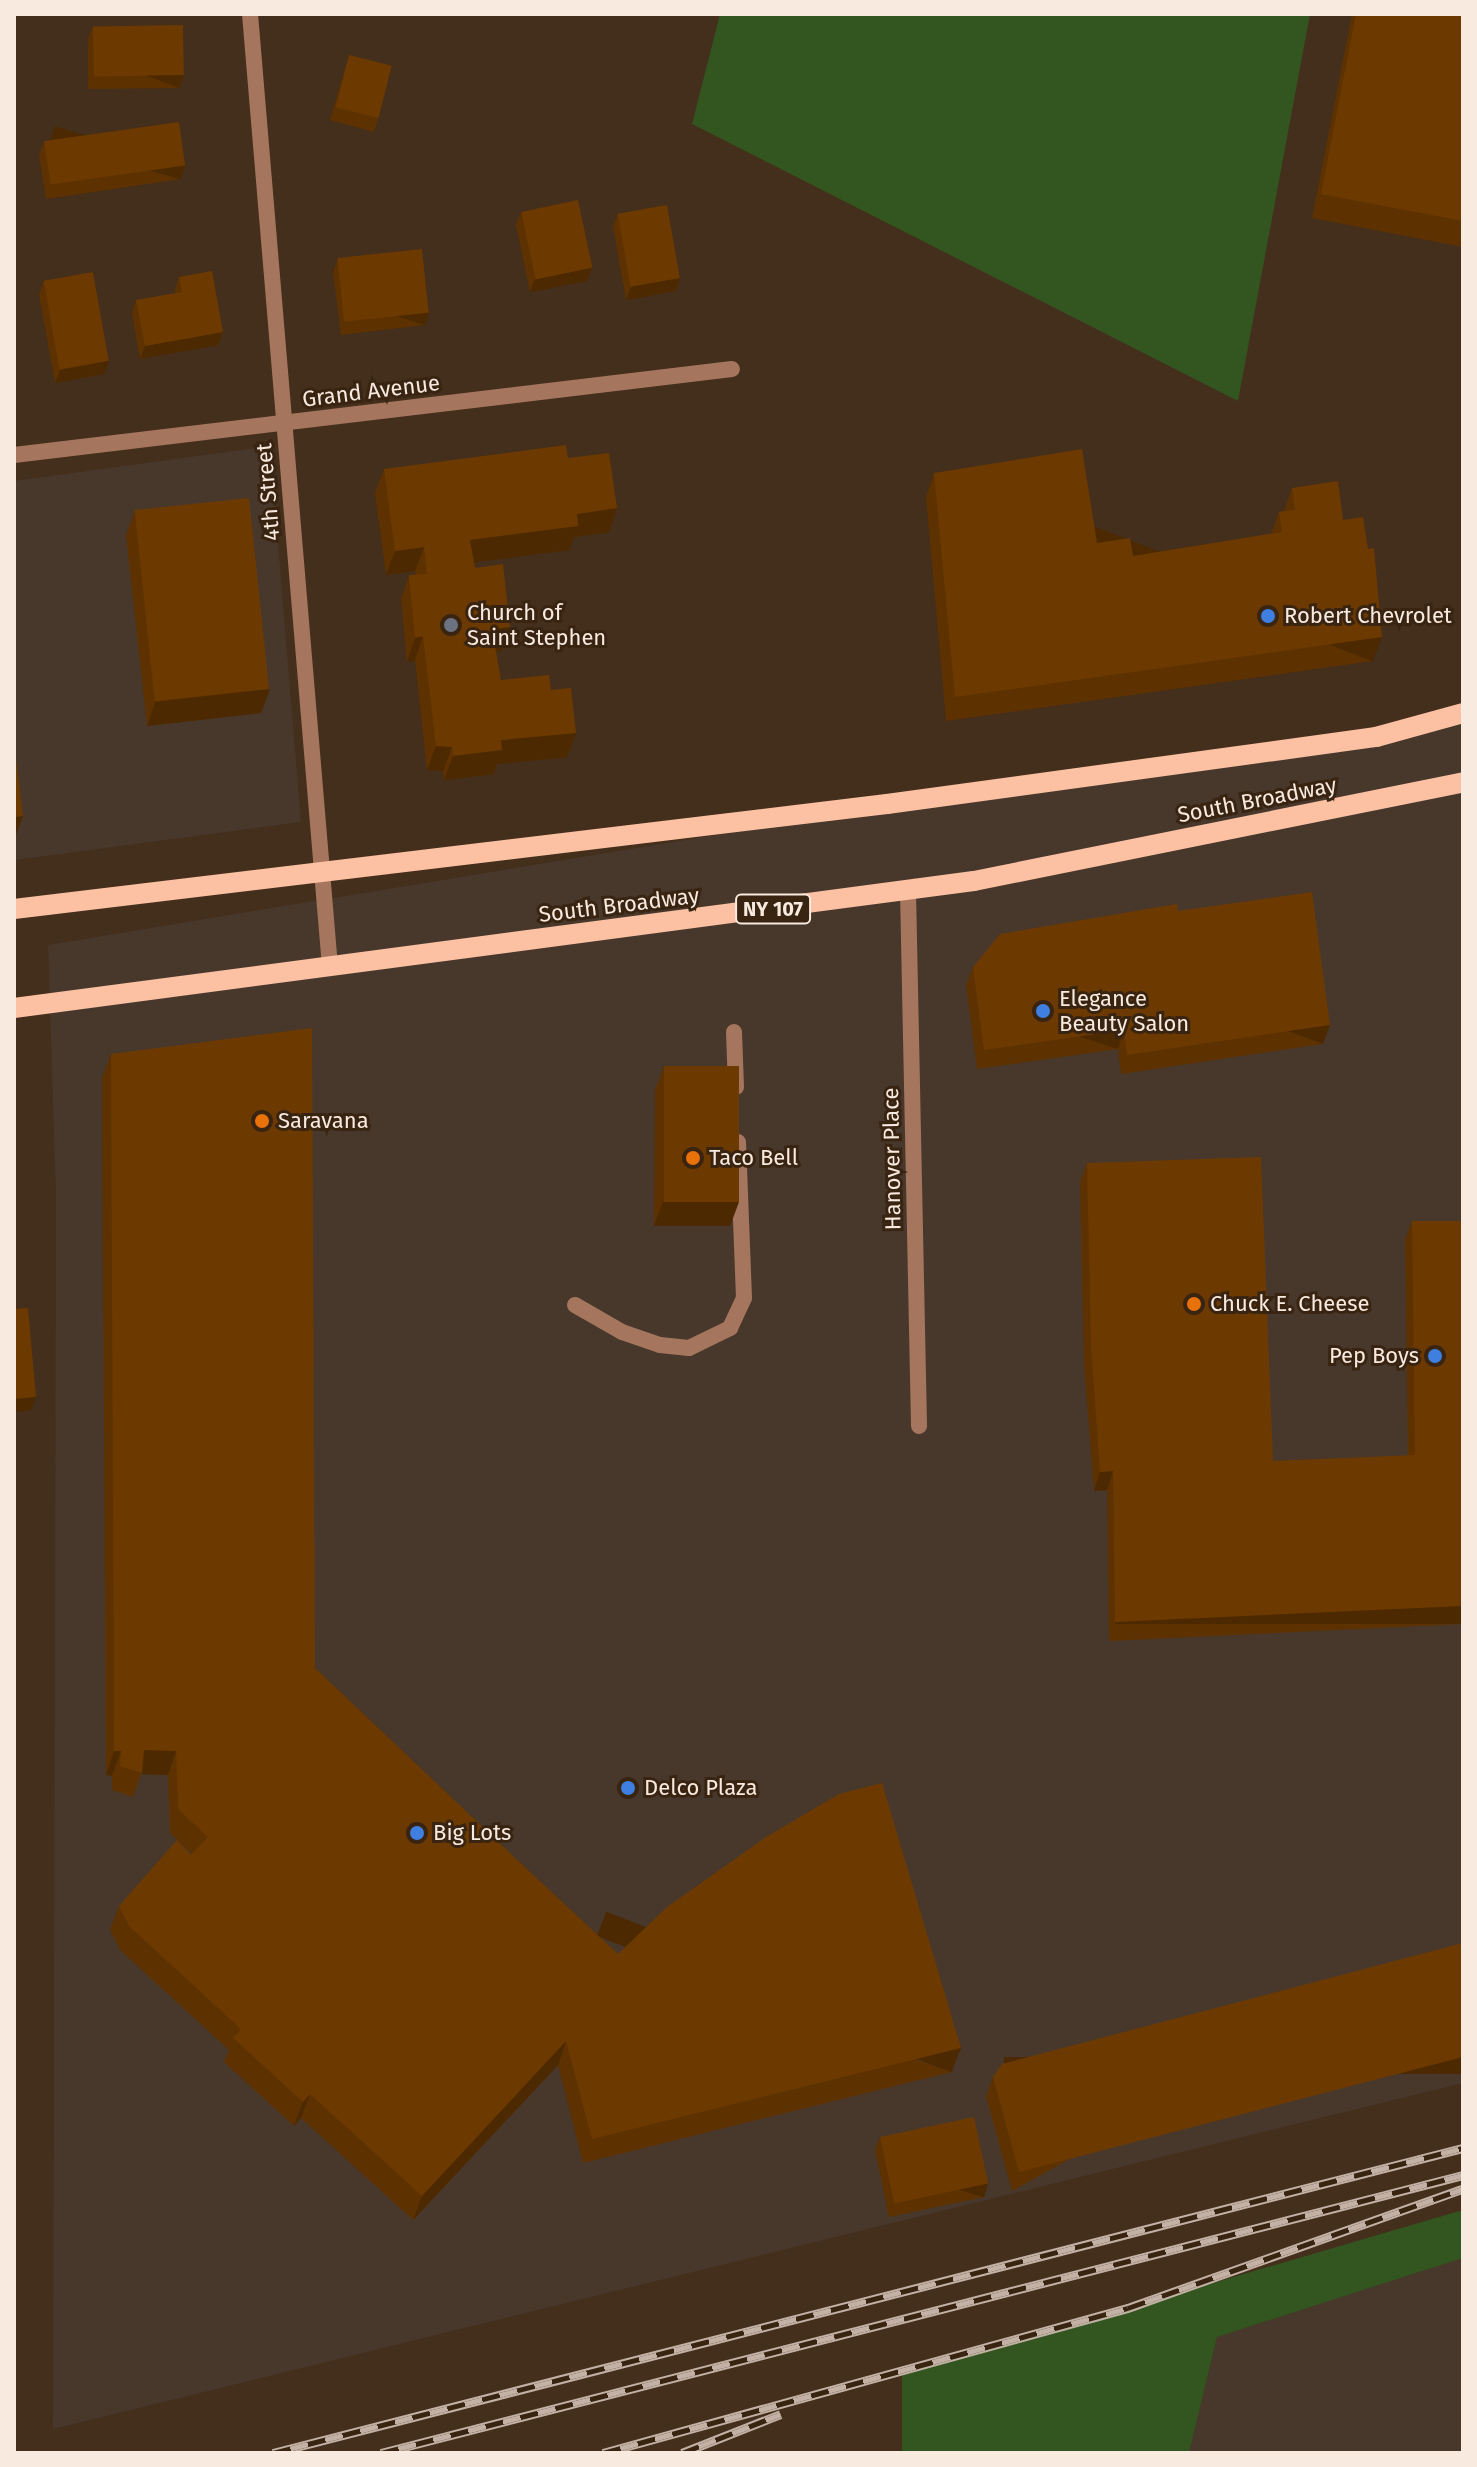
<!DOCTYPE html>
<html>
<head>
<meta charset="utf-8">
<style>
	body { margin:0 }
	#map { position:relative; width:1477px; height:2467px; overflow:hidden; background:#442e1c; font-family:"Fira Sans",sans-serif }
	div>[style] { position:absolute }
	.commercial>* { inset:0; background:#48382c }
	.green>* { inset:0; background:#335620 }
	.lane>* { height:16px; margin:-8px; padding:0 8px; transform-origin:8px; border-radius:8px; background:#a5765d }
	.street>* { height:16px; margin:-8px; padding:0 8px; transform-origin:8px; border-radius:8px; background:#a5765d }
	.primary>* { height:20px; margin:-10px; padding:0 10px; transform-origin:10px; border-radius:10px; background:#fcc1a3 }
	.rail>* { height:9px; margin-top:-4.5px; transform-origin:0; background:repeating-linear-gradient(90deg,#392412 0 18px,#c2b1a4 0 36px); box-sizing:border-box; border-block:2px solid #c2b1a4 }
	.wall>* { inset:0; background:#5d3200 }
	.shaded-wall>* { inset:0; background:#4c2900; transform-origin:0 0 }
	.building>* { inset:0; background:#6c3a00; transform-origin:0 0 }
	.dots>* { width:22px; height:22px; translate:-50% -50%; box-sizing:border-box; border:4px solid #392412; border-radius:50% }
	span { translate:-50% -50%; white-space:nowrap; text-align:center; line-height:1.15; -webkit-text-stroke:6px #392412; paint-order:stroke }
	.shield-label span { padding:2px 6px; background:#392412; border:2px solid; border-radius:6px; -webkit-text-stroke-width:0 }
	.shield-label { font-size:20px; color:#f8eadf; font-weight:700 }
	.street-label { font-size:22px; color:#f8eadf }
	.poi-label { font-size:22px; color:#f8eadf }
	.left { translate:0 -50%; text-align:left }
	.right { translate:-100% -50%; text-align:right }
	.frame { position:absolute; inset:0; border:16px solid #f8eadf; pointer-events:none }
</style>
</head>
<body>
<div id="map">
	<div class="commercial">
		<div style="clip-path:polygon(270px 446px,301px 822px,14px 860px,14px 481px)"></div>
		<div style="clip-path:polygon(1463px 712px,1463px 2083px,53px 2429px,56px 1198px,48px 945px)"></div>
		<div style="clip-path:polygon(1463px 2258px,1463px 2453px,1189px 2453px,1217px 2337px)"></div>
	</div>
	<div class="green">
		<div style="clip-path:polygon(720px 14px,1310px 14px,1238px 401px,692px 124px)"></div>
		<div style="clip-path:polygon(1463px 2210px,1463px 2258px,1217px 2337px,1189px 2453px,902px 2453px,902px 2374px)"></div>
	</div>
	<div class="lane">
		<div style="left:734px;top:1032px;width:55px;rotate:87.9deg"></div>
		<div style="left:575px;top:1305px;width:54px;rotate:29.9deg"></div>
		<div style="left:622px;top:1332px;width:40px;rotate:18.9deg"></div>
		<div style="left:660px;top:1345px;width:29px;rotate:6deg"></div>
		<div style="left:689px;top:1348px;width:46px;rotate:-26deg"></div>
		<div style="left:730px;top:1328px;width:33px;rotate:-65deg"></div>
		<div style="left:744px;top:1298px;width:156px;rotate:-92.2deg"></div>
	</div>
	<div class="street">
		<div style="left:250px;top:14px;width:956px;rotate:85.2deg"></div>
		<div style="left:14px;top:455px;width:723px;rotate:-6.83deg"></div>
		<div style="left:908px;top:891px;width:535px;rotate:88.82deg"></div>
	</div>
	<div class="primary">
		<div style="left:14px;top:909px;width:879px;rotate:-6.86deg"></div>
		<div style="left:887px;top:804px;width:494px;rotate:-7.8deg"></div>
		<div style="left:1376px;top:737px;width:90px;rotate:-15.4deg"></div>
		<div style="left:14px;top:1008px;width:968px;rotate:-7.54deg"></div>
		<div style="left:974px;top:881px;width:499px;rotate:-11.4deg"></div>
	</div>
	<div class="rail">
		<div style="left:273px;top:2453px;width:1228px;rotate:-14.38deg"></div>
		<div style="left:381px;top:2453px;width:1117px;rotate:-14.41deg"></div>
		<div style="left:603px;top:2453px;width:545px;rotate:-15.44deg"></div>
		<div style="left:1128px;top:2308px;width:356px;rotate:-19.6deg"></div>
		<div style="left:682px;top:2453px;width:106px;rotate:-21.5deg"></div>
	</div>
	<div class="wall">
		<div style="clip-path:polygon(1352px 14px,1463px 14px,1463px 247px,1312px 218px)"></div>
		<div style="clip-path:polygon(93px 26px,184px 75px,179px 88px,88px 89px,88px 39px)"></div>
		<div style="clip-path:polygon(349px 55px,378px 119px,374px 132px,330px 120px)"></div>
		<div style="clip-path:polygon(44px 142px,181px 179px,46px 199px,39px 155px)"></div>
		<div style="clip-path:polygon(521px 212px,592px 268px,587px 281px,530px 292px,516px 225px)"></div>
		<div style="clip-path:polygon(618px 214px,680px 278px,676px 291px,626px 300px,613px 226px)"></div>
		<div style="clip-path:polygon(338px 259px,425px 325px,341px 335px,333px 272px)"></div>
		<div style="clip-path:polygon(179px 277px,223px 332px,218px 345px,140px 359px,132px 313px,136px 300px,175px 294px,175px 289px)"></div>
		<div style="clip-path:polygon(44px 281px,104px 374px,55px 383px,39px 294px)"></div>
		<div style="clip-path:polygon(568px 458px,617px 508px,609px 532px,574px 537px,569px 550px,474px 562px,502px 651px,496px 652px,501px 680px,551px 690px,576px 733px,567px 757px,497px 764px,494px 774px,444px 780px,443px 771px,427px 770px,415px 660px,407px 662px,401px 599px,409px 575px,416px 575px,415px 571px,386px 575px,375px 493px,384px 469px)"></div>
		<div style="clip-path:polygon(934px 473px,1097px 543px,1133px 556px,1271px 534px,1279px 512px,1284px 511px,1292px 488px,1343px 520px,1373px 661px,946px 721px,926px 497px)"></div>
		<div style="clip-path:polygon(135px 511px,261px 713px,147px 726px,126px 535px)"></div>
		<div style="clip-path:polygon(1178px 911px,1323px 1044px,1121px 1074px,1118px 1049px,977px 1069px,966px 985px,973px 967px)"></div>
		<div style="clip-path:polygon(111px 1054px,315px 1668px,530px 1872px,618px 1954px,952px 2072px,583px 2163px,558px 2065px,413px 2220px,301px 2118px,294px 2126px,224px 2062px,229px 2050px,120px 1950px,110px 1930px,119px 1906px,192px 1854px,170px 1833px,168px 1775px,141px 1774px,133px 1797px,112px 1790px,112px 1776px,106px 1775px,102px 1078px)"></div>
		<div style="clip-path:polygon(664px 1066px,730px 1226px,654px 1226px,655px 1090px)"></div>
		<div style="clip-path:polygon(1087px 1163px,1273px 1461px,1408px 1456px,1405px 1240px,1412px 1221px,1463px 1624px,1109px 1641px,1107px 1490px,1094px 1491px,1084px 1365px,1080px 1182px)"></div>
		<div style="clip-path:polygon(1463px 1943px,1012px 2191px,986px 2096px,993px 2077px)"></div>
		<div style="clip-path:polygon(880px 2137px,984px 2197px,889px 2217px,875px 2150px)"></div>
	</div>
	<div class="shaded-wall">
		<div style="left:184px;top:75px;width:14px;height:91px;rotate:111deg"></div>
		<div style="left:185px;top:166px;width:14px;height:136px;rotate:107deg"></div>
		<div style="clip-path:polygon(592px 268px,587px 281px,530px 292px,535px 279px)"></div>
		<div style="clip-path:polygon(680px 278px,676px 291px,626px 300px,631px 287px)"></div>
		<div style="left:429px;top:313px;width:13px;height:85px;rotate:108deg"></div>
		<div style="clip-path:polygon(223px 332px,218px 345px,140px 359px,145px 346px)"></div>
		<div style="clip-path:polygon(109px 361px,104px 374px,55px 383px,60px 370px)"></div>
		<div style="clip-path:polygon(617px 508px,609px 532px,574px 537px,569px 550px,462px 564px,470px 540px,577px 514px)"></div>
		<div style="clip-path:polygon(424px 547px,415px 571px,386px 575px,395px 551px)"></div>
		<div style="clip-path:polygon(510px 627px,502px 651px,484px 653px,492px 629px)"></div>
		<div style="clip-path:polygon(423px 636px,415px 660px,407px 662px,415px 638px)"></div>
		<div style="left:1382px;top:637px;width:26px;height:431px;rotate:111deg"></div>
		<div style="clip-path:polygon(270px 689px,261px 713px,147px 726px,155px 702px)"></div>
		<div style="clip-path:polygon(576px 733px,567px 757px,497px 764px,494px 774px,444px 780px,453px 756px,501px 740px)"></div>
		<div style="clip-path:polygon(436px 746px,452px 747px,443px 771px,427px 770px)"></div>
		<div style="clip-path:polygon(23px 816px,14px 840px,14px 817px)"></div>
		<div style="left:1330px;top:1025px;width:20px;height:205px;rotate:110deg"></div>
		<div style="left:1124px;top:1030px;width:20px;height:141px;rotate:108deg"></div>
		<div style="clip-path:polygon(663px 1202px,739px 1202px,730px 1226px,654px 1226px)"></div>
		<div style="clip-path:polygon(36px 1397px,31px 1410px,14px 1412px,14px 1399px)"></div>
		<div style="clip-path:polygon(1113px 1471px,1107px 1490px,1094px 1491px,1100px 1472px)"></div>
		<div style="left:1463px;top:1606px;width:18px;height:348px;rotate:90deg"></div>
		<div style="clip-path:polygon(144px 1750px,176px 1751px,168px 1775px,141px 1774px)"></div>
		<div style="clip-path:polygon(114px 1751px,121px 1751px,112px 1776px,106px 1775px)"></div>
		<div style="clip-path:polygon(566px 2041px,558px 2065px,413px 2220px,422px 2196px)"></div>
		<div style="left:961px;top:2048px;width:26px;height:380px;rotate:111deg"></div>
		<div style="left:1463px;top:2057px;width:17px;height:459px;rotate:90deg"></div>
		<div style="clip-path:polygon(310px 2094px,301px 2118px,294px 2126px,303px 2102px)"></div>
		<div style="left:988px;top:2184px;width:14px;height:97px;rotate:107deg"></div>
	</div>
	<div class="building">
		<div style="clip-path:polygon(1356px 14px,1463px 14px,1463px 221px,1321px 194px)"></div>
		<div style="left:183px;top:25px;width:50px;height:90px;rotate:89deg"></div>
		<div style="left:349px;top:55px;width:44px;height:54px;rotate:14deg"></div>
		<div style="left:179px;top:122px;width:44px;height:136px;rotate:82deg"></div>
		<div style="left:578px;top:200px;width:69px;height:58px;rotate:78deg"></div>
		<div style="left:667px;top:205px;width:74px;height:50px;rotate:80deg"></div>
		<div style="left:422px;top:249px;width:64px;height:85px;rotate:84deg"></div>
		<div style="clip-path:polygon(212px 271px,223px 332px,145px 346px,136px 300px,182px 292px,179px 277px)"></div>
		<div style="left:93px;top:272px;width:90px;height:50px;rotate:80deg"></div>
		<div style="clip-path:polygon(566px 445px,568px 458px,609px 453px,617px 508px,577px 514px,578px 526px,470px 540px,475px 568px,503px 564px,510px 627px,492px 629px,501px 680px,549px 675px,551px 690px,571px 688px,576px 733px,501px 740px,502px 750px,453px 756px,452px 747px,436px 746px,423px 636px,415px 638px,409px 575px,427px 574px,424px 547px,395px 551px,384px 469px)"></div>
		<div style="clip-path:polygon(1082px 449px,1097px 543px,1130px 538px,1133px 556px,1282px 532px,1279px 512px,1295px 510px,1292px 488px,1338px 481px,1343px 520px,1363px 517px,1368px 549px,1374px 548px,1382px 637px,955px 697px,934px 473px)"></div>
		<div style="left:249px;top:498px;width:192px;height:115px;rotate:84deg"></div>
		<div style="clip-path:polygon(14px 743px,23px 816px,14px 817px)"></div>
		<div style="clip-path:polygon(1312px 892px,1330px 1025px,1127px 1055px,1124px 1030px,984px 1050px,973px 967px,1000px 934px,1177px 904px,1178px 911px)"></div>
		<div style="clip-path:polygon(312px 1028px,315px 1668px,530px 1872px,618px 1954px,667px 1907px,766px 1837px,839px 1794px,882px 1783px,961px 2048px,592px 2139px,566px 2041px,422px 2196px,310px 2094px,303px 2102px,233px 2038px,241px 2029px,129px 1926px,119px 1906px,177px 1840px,191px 1855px,208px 1837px,178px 1809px,176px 1751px,144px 1750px,142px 1773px,120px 1766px,121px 1751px,114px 1751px,111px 1054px)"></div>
		<div style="left:664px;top:1066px;width:75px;height:136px"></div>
		<div style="clip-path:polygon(1261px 1157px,1273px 1461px,1415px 1455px,1412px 1221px,1463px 1221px,1463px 1606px,1115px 1622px,1113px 1471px,1100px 1472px,1091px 1347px,1087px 1163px)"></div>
		<div style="clip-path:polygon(28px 1308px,36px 1397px,14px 1399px,14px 1309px)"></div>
		<div style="clip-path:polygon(1463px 1943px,1463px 2057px,1019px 2172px,993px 2077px,1002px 2064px)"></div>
		<div style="left:974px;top:2117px;width:68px;height:96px;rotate:78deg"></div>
	</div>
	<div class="dots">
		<div style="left:1268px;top:616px;background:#3f7fe0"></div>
		<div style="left:451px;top:625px;background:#6b7280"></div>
		<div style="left:1043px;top:1011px;background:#3f7fe0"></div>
		<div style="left:262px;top:1121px;background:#e8710a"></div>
		<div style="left:693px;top:1158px;background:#e8710a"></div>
		<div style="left:1194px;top:1304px;background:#e8710a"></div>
		<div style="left:1435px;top:1356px;background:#3f7fe0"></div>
		<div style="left:628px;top:1788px;background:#3f7fe0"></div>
		<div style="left:417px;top:1833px;background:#3f7fe0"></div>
	</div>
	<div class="shield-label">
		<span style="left:773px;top:909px">NY 107</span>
	</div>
	<div class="street-label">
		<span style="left:371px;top:391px;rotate:-7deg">Grand Avenue</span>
		<span style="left:268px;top:492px;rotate:-95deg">4th Street</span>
		<span style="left:1257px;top:800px;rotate:-11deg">South Broadway</span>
		<span style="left:619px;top:905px;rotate:-7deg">South Broadway</span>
		<span style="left:892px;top:1159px;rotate:-91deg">Hanover Place</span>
	</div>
	<div class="poi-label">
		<span class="left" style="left:467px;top:625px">Church of<br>Saint Stephen</span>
		<span class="left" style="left:1284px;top:616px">Robert Chevrolet</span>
		<span class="left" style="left:1059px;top:1011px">Elegance<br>Beauty Salon</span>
		<span class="left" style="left:278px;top:1121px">Saravana</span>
		<span class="left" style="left:709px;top:1158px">Taco Bell</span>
		<span class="left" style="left:1210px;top:1304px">Chuck E. Cheese</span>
		<span class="right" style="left:1419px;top:1356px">Pep Boys</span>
		<span class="left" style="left:644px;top:1788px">Delco Plaza</span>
		<span class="left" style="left:433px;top:1833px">Big Lots</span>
	</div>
	<div class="frame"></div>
</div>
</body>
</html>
